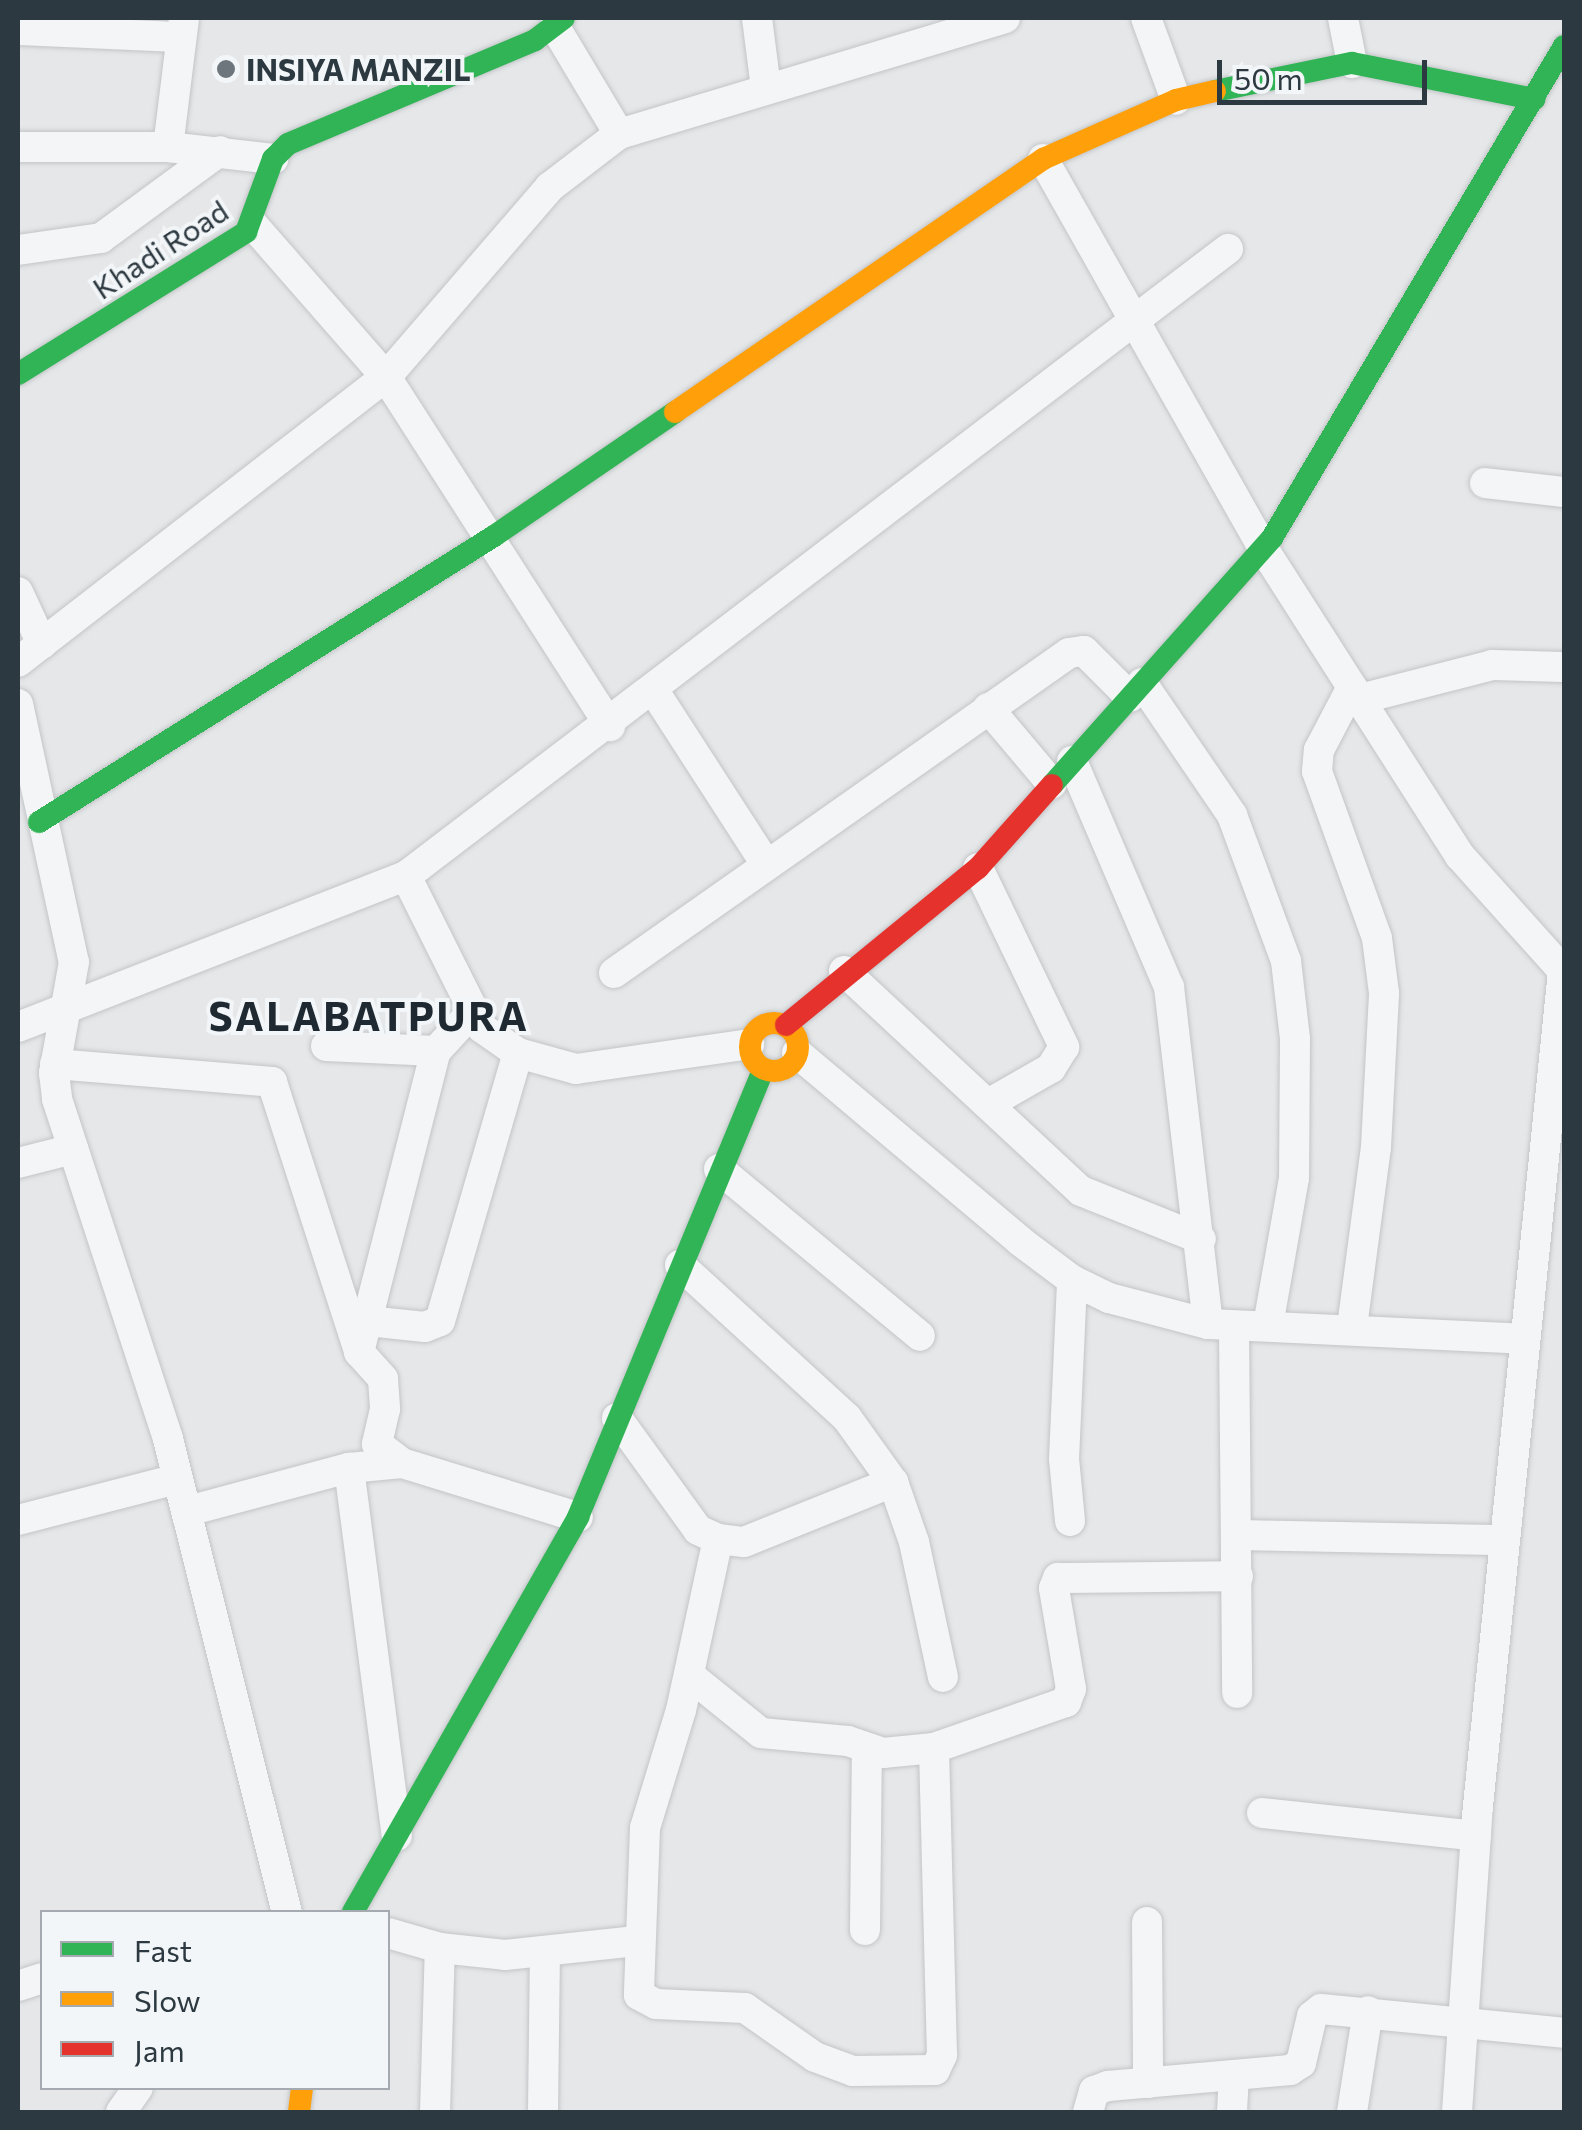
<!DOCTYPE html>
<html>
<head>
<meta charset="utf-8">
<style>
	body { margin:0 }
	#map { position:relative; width:1582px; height:2130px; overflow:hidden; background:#e5e7e9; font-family:Commissioner,sans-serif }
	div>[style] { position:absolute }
	.roads { filter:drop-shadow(0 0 2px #c3c5c7) drop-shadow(0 0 2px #c3c5c7) }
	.street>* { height:30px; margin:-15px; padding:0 15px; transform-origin:15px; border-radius:15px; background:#f4f5f6 }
	.fast>* { height:22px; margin:-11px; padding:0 11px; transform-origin:11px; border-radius:11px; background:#30b455 }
	.slow>* { height:22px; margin:-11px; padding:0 11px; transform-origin:11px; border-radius:11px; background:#ff9f0a }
	.slow>.ring { margin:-11px; padding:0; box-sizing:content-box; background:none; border:22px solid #ff9f0a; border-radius:50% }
	.jam>* { height:22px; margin:-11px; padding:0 11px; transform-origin:11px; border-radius:11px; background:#e5322d }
	.dots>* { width:28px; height:28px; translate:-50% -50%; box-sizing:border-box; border:5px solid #f3f6f8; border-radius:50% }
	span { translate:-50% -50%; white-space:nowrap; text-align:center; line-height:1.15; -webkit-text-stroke:8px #f3f6f8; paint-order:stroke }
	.poi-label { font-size:30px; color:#2d3941; font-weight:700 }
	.left { translate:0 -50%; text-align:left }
	.street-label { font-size:30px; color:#2d3941 }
	.district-label { font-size:40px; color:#1f2932; font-weight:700; letter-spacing:2.5px }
	.frame { position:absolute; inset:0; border:20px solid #2d3941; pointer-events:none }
	.legend { position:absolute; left:40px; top:1910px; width:350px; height:180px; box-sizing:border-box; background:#f3f6f8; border:2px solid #a4aaaf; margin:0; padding:12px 18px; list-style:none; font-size:30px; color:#2d3941 }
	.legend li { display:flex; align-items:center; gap:20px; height:50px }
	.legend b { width:50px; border:2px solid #a4aaaf }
	.scale { position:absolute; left:1217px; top:60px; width:210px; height:45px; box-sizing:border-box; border:5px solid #2d3941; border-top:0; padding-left:12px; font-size:30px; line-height:35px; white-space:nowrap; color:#2d3941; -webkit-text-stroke:8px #f3f6f8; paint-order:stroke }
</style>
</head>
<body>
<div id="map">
	<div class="roads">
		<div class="street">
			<div style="left:757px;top:18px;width:71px;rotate:82.7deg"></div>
			<div style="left:1146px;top:18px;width:87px;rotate:69.9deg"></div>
			<div style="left:1343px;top:18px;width:46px;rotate:78.7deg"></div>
			<div style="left:555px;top:27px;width:125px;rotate:59.1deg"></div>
			<div style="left:18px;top:30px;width:161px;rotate:2.5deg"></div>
			<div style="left:18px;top:147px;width:150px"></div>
			<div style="left:168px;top:147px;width:106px;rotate:6.5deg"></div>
			<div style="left:168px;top:147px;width:130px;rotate:-82.9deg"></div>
			<div style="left:1043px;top:159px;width:447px;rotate:60.5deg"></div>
			<div style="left:1263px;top:548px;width:366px;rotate:57.4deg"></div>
			<div style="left:1460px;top:856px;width:156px;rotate:48.1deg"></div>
			<div style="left:253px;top:225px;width:202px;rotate:48.8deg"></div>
			<div style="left:386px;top:377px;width:415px;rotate:57.3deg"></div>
			<div style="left:18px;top:250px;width:84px;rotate:-8.2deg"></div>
			<div style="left:101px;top:238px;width:147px;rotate:-36.2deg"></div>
			<div style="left:1485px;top:483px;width:80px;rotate:6.5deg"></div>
			<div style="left:18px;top:592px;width:57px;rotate:65.2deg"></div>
			<div style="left:18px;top:662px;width:465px;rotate:-37.8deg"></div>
			<div style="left:386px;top:377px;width:251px;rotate:-49.2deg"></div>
			<div style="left:550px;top:187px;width:87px;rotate:-37.5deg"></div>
			<div style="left:619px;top:134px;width:403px;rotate:-16.7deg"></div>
			<div style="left:1142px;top:683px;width:160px;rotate:55.7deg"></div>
			<div style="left:1232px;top:815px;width:156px;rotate:69.7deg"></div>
			<div style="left:1286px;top:961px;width:79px;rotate:83.4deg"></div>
			<div style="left:1295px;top:1039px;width:139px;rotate:90.4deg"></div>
			<div style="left:1294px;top:1178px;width:149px;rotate:100deg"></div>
			<div style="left:654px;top:691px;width:206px;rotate:57.1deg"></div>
			<div style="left:1360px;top:699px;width:136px;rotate:-14.4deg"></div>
			<div style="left:1492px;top:665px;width:72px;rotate:1.6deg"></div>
			<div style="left:18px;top:704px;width:264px;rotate:77.8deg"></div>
			<div style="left:74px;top:962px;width:113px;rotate:100.2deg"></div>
			<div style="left:54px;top:1073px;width:26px;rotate:83deg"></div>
			<div style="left:57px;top:1099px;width:358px;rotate:71.9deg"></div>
			<div style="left:168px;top:1439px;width:488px;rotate:75.9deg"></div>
			<div style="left:988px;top:708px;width:99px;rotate:49.9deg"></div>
			<div style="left:1072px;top:761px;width:246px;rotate:66.8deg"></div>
			<div style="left:1169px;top:987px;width:339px;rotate:83.4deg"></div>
			<div style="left:978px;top:868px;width:199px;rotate:64.3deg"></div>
			<div style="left:1064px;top:1047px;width:25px;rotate:122deg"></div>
			<div style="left:1051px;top:1068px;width:70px;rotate:150.2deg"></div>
			<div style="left:406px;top:876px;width:170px;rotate:63.4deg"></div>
			<div style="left:482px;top:1028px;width:44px;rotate:34.8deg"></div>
			<div style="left:518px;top:1053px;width:60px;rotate:15.4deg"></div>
			<div style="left:576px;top:1069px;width:175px;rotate:-8.2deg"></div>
			<div style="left:844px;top:971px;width:323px;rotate:42.9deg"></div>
			<div style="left:1081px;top:1191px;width:129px;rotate:21.8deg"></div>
			<div style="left:614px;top:973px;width:556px;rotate:-35.12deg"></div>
			<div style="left:1069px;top:653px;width:15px;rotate:-8deg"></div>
			<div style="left:1084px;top:651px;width:65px;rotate:45deg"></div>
			<div style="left:18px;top:1027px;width:416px;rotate:-21.3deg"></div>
			<div style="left:406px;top:876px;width:1034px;rotate:-37.34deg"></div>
			<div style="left:326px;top:1046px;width:110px;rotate:2.6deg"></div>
			<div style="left:797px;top:1053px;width:292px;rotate:40.1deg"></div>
			<div style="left:1020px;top:1241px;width:65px;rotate:36.9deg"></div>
			<div style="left:1072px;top:1280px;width:41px;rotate:25.9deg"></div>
			<div style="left:1109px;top:1298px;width:102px;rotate:14.7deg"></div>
			<div style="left:1208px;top:1324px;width:316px;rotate:2.7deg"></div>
			<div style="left:55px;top:1064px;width:218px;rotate:4.7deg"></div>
			<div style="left:272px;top:1082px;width:284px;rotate:72.1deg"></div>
			<div style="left:359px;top:1352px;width:36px;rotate:48deg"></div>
			<div style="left:383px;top:1379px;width:30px;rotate:86deg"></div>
			<div style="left:385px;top:1409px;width:36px;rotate:103deg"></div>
			<div style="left:377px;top:1444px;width:31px;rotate:37deg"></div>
			<div style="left:18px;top:1163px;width:57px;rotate:-14.3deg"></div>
			<div style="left:719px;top:1169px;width:261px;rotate:39.7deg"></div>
			<div style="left:680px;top:1265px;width:226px;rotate:42.5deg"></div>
			<div style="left:847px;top:1418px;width:79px;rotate:54.3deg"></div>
			<div style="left:893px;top:1482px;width:64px;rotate:70.7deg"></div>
			<div style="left:914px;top:1542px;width:138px;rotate:77.9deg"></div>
			<div style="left:368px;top:1321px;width:57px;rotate:6deg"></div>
			<div style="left:425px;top:1327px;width:16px;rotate:-22deg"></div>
			<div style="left:440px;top:1321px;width:279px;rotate:-73.8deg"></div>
			<div style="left:1234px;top:1326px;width:367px;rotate:89.5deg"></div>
			<div style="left:1352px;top:1327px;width:182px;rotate:-82.4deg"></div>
			<div style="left:1376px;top:1147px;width:154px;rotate:-87deg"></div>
			<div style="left:1384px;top:993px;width:55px;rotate:-97.3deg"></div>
			<div style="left:1377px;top:938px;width:177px;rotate:-109.8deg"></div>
			<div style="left:1317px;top:771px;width:21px;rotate:-85deg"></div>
			<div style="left:1319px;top:750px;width:71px;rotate:-62.4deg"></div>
			<div style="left:359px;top:1352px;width:311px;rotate:-75.7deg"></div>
			<div style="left:436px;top:1051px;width:53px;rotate:-47.3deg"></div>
			<div style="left:617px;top:1418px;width:138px;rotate:54.1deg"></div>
			<div style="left:698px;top:1530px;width:22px;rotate:24deg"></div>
			<div style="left:718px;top:1539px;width:26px;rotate:7deg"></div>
			<div style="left:744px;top:1542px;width:161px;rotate:-21.9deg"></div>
			<div style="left:349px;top:1468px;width:371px;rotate:82.6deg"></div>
			<div style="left:188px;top:1511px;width:167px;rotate:-15deg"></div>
			<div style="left:349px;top:1468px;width:53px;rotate:-5.4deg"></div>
			<div style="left:402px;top:1463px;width:184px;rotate:17.1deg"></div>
			<div style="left:18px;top:1520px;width:164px;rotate:-14.5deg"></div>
			<div style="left:1070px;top:1521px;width:62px;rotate:-95.5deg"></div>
			<div style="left:1064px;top:1459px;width:179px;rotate:-87.4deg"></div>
			<div style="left:1239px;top:1535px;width:266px;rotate:1.1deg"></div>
			<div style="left:718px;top:1539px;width:175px;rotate:102.2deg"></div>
			<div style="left:681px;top:1710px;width:123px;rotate:107deg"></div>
			<div style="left:645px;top:1828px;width:167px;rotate:92.1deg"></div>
			<div style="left:639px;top:1995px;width:19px;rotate:28deg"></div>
			<div style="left:656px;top:2004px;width:89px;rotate:2.6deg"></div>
			<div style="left:745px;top:2008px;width:85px;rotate:35deg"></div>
			<div style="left:815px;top:2057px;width:40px;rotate:20.2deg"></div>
			<div style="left:853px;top:2071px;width:82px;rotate:-0.7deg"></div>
			<div style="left:935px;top:2070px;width:17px;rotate:-65deg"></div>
			<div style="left:942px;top:2055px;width:307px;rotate:-91.5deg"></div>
			<div style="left:689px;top:1675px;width:92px;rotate:38.9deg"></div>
			<div style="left:761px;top:1733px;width:87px;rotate:5.3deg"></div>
			<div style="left:848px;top:1741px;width:37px;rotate:19deg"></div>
			<div style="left:883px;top:1753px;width:51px;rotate:-5.6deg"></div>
			<div style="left:934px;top:1748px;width:140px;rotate:-19.2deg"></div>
			<div style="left:1066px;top:1702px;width:14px;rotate:-69deg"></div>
			<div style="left:1071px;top:1689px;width:102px;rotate:-99.6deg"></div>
			<div style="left:1054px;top:1588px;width:11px;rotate:-68deg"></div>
			<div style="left:1058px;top:1578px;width:180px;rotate:-0.6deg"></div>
			<div style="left:1262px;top:1813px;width:215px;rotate:6.1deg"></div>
			<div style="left:1147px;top:1922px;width:161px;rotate:89.6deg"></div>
			<div style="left:865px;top:1930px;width:181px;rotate:-89.4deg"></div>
			<div style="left:388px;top:1933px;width:54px;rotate:16.1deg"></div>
			<div style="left:440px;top:1948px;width:65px;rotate:6.1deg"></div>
			<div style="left:505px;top:1955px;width:132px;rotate:-6.1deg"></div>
			<div style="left:18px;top:1986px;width:25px;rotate:-18deg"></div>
			<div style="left:121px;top:2112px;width:29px;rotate:-55deg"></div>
			<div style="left:435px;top:2112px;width:164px;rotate:-88.3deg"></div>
			<div style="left:543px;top:2112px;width:158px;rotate:-89.3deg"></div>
			<div style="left:1088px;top:2112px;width:22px;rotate:-74deg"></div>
			<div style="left:1094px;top:2091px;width:15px;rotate:-20deg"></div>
			<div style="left:1108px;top:2086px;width:183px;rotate:-5deg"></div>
			<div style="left:1290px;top:2070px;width:13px;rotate:-32deg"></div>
			<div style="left:1301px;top:2063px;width:48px;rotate:-76.8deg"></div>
			<div style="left:1312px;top:2016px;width:11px;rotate:-38deg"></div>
			<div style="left:1321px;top:2009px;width:244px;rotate:5.6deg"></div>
			<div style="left:1232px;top:2112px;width:37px;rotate:-87deg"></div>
			<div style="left:1352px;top:2112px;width:102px;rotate:-81deg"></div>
			<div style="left:1457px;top:2112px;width:297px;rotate:-86.1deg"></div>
			<div style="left:1477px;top:1816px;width:849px;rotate:-84.19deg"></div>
		</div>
		<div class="fast">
			<div style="left:1215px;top:91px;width:140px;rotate:-11.6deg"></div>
			<div style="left:1352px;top:63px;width:186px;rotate:11.2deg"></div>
			<div style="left:18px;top:374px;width:269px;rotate:-31.9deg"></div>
			<div style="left:246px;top:232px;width:78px;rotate:-69.7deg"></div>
			<div style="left:273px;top:159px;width:21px;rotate:-45deg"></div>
			<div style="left:288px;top:144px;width:268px;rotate:-22.8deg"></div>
			<div style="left:535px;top:40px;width:36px;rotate:-37deg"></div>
			<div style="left:1052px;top:785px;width:331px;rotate:-48.3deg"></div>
			<div style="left:1272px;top:538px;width:572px;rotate:-59.31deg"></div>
			<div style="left:39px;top:822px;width:537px;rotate:-32.15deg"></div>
			<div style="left:494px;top:536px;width:219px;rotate:-34.4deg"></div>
			<div style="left:353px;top:1912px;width:455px;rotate:-60.3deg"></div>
			<div style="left:578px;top:1517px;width:485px;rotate:-67.5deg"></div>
		</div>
		<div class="slow">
			<div style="left:675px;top:412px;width:447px;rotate:-34.5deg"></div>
			<div style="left:1043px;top:159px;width:145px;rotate:-23.9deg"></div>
			<div style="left:1176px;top:100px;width:40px;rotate:-13deg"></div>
			<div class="ring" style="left:750px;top:1023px;width:26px;height:26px"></div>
			<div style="left:299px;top:2112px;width:24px;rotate:-83deg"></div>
		</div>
		<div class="jam">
			<div style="left:786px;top:1025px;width:248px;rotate:-39.3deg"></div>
			<div style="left:978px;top:868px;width:111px;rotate:-48.3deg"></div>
		</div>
	</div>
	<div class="dots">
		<div style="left:226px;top:69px;background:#6d767c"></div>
	</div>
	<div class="poi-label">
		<span class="left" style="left:246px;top:69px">INSIYA MANZIL</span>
	</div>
	<div class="street-label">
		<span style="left:160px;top:249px;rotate:-33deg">Khadi Road</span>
	</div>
	<div class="district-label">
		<span style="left:369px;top:1015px">SALABATPURA</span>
	</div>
	<div class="frame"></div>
	<ul class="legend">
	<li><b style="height:12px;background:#30b455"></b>Fast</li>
	<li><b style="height:12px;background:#ff9f0a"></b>Slow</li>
	<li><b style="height:12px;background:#e5322d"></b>Jam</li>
	</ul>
	<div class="scale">50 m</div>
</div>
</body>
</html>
